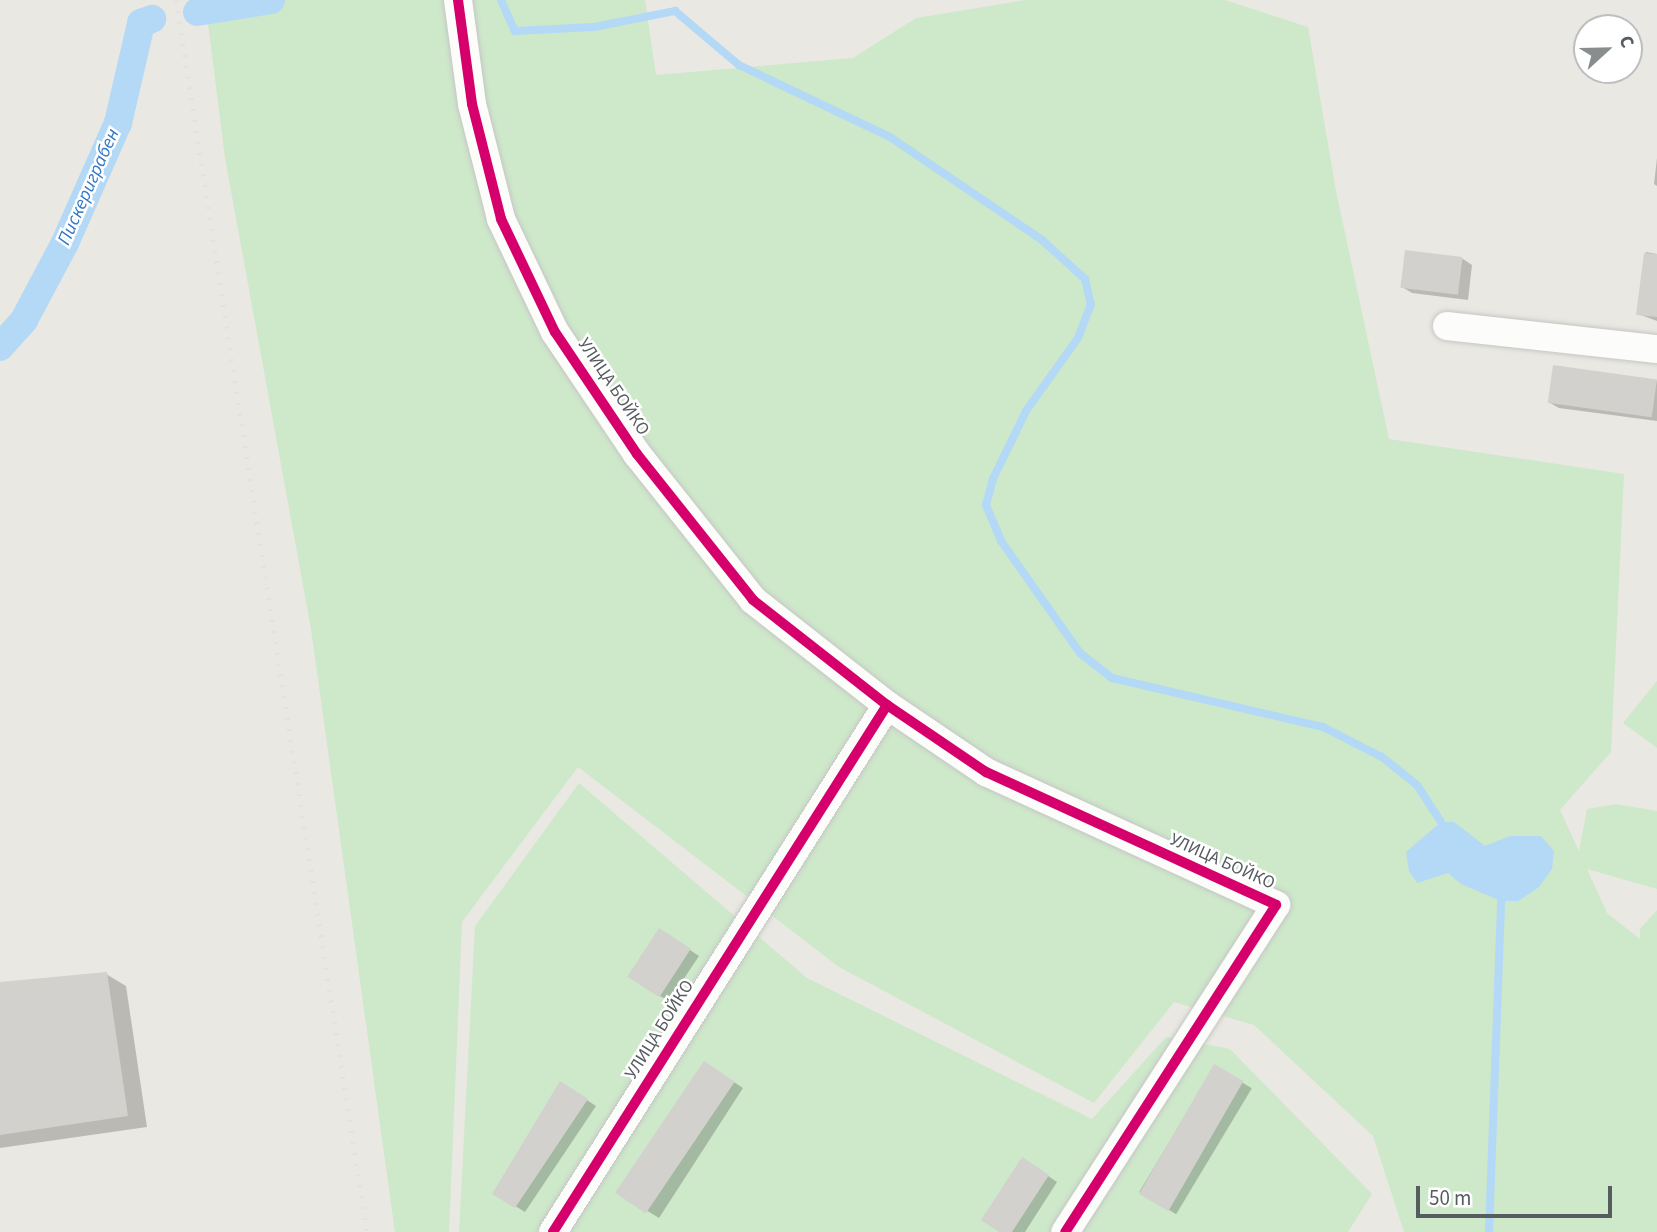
<!DOCTYPE html>
<html>
<head>
<meta charset="utf-8">
<style>
	body { margin:0 }
	#map { position:relative; width:1657px; height:1232px; overflow:hidden; background:#eae8e2; font-family:"Source Sans 3",sans-serif }
	div>[style] { position:absolute }
	.green>* { inset:0; background:#cee8ca }
	.water>* { inset:0; background:#b3d9f6 }
	.shadow>* { inset:0; background:#0003; transform-origin:0 0 }
	.stream>* { height:8px; margin:-4px; padding:0 4px; transform-origin:4px; border-radius:4px; background:#b3d9f6 }
	.canal>* { height:28px; margin:-14px; padding:0 14px; transform-origin:14px; border-radius:14px; background:#b3d9f6 }
	.building>* { inset:0; background:#d2d1cd; transform-origin:0 0 }
	.roads { filter:drop-shadow(0 0 2px #c5c6c4) drop-shadow(0 0 2px #c5c6c4) }
	.street>* { height:28px; margin:-14px; padding:0 14px; transform-origin:14px; border-radius:14px; background:#fcfcfb }
	.rail>* { height:5px; margin-top:-2.5px; transform-origin:0; background:repeating-linear-gradient(90deg,#e2e2e1 0 2px,transparent 0 11px) }
	.cycleway>* { height:10px; margin:-5px; padding:0 5px; transform-origin:5px; border-radius:5px; background:#d6006c }
	span { translate:-50% -50%; white-space:nowrap; text-align:center; line-height:1.15; -webkit-text-stroke:5px #fff; paint-order:stroke }
	.street-label { font-size:18px; color:#575c61 }
	.water-label { font-size:19px; color:#3177c5; font-style:italic }
	.north { position:absolute; left:1573px; top:14px; width:70px; height:70px; box-sizing:border-box; background:#fff; border:2px solid #bcbec0; border-radius:50%; rotate:68deg; font-size:19px; font-weight:700; line-height:28px; text-align:center; color:#575c61 }
	.north::after { content:''; display:block; margin:auto; width:24px; height:32px; background:#8a8d8e; clip-path:polygon(50% 0,100% 100%,50% 72%,0 100%) }
	.scale { position:absolute; left:1416px; top:1186px; width:196px; height:32px; box-sizing:border-box; border:4px solid #575c61; border-top:0; padding-left:9px; font-size:21px; line-height:24px; white-space:nowrap; color:#575c61; -webkit-text-stroke:5px #fff; paint-order:stroke }
</style>
</head>
<body>
<div id="map">
	<div class="green">
		<div style="clip-path:polygon(205px 0,645px 0,656px 75px,853px 58px,916px 18px,1025px 0,1225px 0,1308px 27px,1336px 191px,1389px 439px,1624px 474px,1611px 752px,1560px 810px,1579px 851px,1587px 809px,1616px 804px,1657px 811px,1657px 889px,1587px 869px,1607px 913px,1640px 939px,1640px 929px,1657px 910px,1657px 1232px,1404px 1232px,1373px 1136px,1254px 1025px,1174px 1002px,1094px 1103px,839px 967px,578px 767px,462px 922px,449px 1232px,395px 1232px,311px 629px,225px 158px)"></div>
		<div style="clip-path:polygon(1657px 681px,1657px 748px,1623px 723px)"></div>
		<div style="clip-path:polygon(579px 783px,807px 978px,1092px 1119px,1166px 1037px,1230px 1049px,1372px 1194px,1348px 1232px,459px 1232px,475px 926px)"></div>
	</div>
	<div class="water">
		<div style="clip-path:polygon(1441px 822px,1454px 822px,1485px 846px,1510px 836px,1541px 836px,1554px 851px,1552px 869px,1539px 887px,1518px 901px,1501px 901px,1461px 884px,1448px 873px,1417px 883px,1409px 871px,1406px 852px)"></div>
	</div>
	<div class="shadow">
		<div style="clip-path:polygon(1657px 158px,1657px 186px,1654px 184px)"></div>
		<div style="clip-path:polygon(1646px 252px,1657px 254px,1657px 321px,1638px 314px)"></div>
		<div style="clip-path:polygon(1463px 259px,1472px 265px,1468px 300px,1412px 293px,1402px 287px)"></div>
		<div style="clip-path:polygon(1657px 381px,1657px 421px,1559px 408px,1550px 403px)"></div>
		<div style="clip-path:polygon(669px 936px,699px 956px,669px 1001px,660px 996px)"></div>
		<div style="clip-path:polygon(106px 974px,126px 986px,147px 1127px,0 1148px,0 983px)"></div>
		<div style="left:1215px;top:1066px;width:43px;height:147px;rotate:31deg"></div>
		<div style="clip-path:polygon(714px 1069px,743px 1088px,659px 1218px,620px 1194px)"></div>
		<div style="clip-path:polygon(570px 1089px,596px 1106px,525px 1212px,494px 1193px)"></div>
		<div style="clip-path:polygon(1032px 1165px,1057px 1182px,1025px 1232px,1002px 1232px)"></div>
	</div>
	<div class="stream">
		<div style="left:501px;top:0;width:34px;rotate:66deg"></div>
		<div style="left:515px;top:31px;width:79px;rotate:-2.9deg"></div>
		<div style="left:594px;top:27px;width:83px;rotate:-11.2deg"></div>
		<div style="left:675px;top:11px;width:84px;rotate:40.2deg"></div>
		<div style="left:739px;top:65px;width:167px;rotate:25.5deg"></div>
		<div style="left:890px;top:137px;width:184px;rotate:34.1deg"></div>
		<div style="left:1042px;top:240px;width:58px;rotate:42.2deg"></div>
		<div style="left:1085px;top:279px;width:26px;rotate:77deg"></div>
		<div style="left:1091px;top:304px;width:36px;rotate:111deg"></div>
		<div style="left:1078px;top:338px;width:90px;rotate:125.5deg"></div>
		<div style="left:1026px;top:411px;width:76px;rotate:115.9deg"></div>
		<div style="left:993px;top:479px;width:27px;rotate:105deg"></div>
		<div style="left:986px;top:505px;width:39px;rotate:67deg"></div>
		<div style="left:1001px;top:541px;width:137px;rotate:54.8deg"></div>
		<div style="left:1080px;top:653px;width:41px;rotate:38deg"></div>
		<div style="left:1112px;top:678px;width:217px;rotate:13.1deg"></div>
		<div style="left:1323px;top:727px;width:66px;rotate:27deg"></div>
		<div style="left:1382px;top:757px;width:45px;rotate:38.7deg"></div>
		<div style="left:1417px;top:785px;width:44px;rotate:57deg"></div>
		<div style="left:1489px;top:1232px;width:331px;rotate:-87.9deg"></div>
	</div>
	<div class="canal">
		<div style="left:197px;top:12px;width:75px;rotate:-9.2deg"></div>
		<div style="left:0;top:347px;width:36px;rotate:-48deg"></div>
		<div style="left:24px;top:320px;width:87px;rotate:-62deg"></div>
		<div style="left:65px;top:243px;width:131px;rotate:-66.2deg"></div>
		<div style="left:118px;top:123px;width:103px;rotate:-77deg"></div>
		<div style="left:141px;top:23px;width:12px;rotate:-20deg"></div>
	</div>
	<div class="building">
		<div style="left:1405px;top:250px;width:58px;height:38px;rotate:7deg"></div>
		<div style="clip-path:polygon(1644px 253px,1657px 254px,1657px 317px,1636px 315px)"></div>
		<div style="left:1553px;top:365px;width:105px;height:38px;rotate:8deg"></div>
		<div style="left:659px;top:928px;width:38px;height:58px;rotate:33deg"></div>
		<div style="clip-path:polygon(107px 972px,128px 1116px,0 1135px,0 982px)"></div>
		<div style="left:704px;top:1061px;width:37px;height:159px;rotate:34deg"></div>
		<div style="left:1214px;top:1064px;width:34px;height:150px;rotate:30deg"></div>
		<div style="clip-path:polygon(560px 1081px,588px 1099px,515px 1208px,492px 1194px)"></div>
		<div style="clip-path:polygon(1022px 1157px,1049px 1175px,1012px 1232px,999px 1232px,981px 1220px)"></div>
	</div>
	<div class="roads">
		<div class="street">
			<div style="left:458px;top:0;width:105px;rotate:82.3deg"></div>
			<div style="left:472px;top:104px;width:119px;rotate:75.8deg"></div>
			<div style="left:501px;top:219px;width:125px;rotate:64.5deg"></div>
			<div style="left:555px;top:332px;width:147px;rotate:56.1deg"></div>
			<div style="left:637px;top:454px;width:186px;rotate:51.5deg"></div>
			<div style="left:753px;top:600px;width:170px;rotate:38.1deg"></div>
			<div style="left:887px;top:705px;width:120px;rotate:34.1deg"></div>
			<div style="left:986px;top:772px;width:319px;rotate:24.6deg"></div>
			<div style="left:1276px;top:905px;width:389px;rotate:122.8deg"></div>
			<div style="left:1447px;top:326px;width:211px;rotate:6.3deg"></div>
			<div style="left:553px;top:1232px;width:624px;rotate:-57.63deg"></div>
		</div>
	</div>
	<div class="rail">
		<div style="left:176px;top:0;width:1247px;rotate:81.19deg"></div>
	</div>
	<div class="cycleway">
		<div style="left:458px;top:0;width:105px;rotate:82.3deg"></div>
		<div style="left:472px;top:104px;width:119px;rotate:75.8deg"></div>
		<div style="left:501px;top:219px;width:125px;rotate:64.5deg"></div>
		<div style="left:555px;top:332px;width:147px;rotate:56.1deg"></div>
		<div style="left:637px;top:454px;width:186px;rotate:51.5deg"></div>
		<div style="left:753px;top:600px;width:170px;rotate:38.1deg"></div>
		<div style="left:887px;top:705px;width:120px;rotate:34.1deg"></div>
		<div style="left:986px;top:772px;width:319px;rotate:24.6deg"></div>
		<div style="left:1276px;top:905px;width:389px;rotate:122.8deg"></div>
		<div style="left:553px;top:1232px;width:624px;rotate:-57.63deg"></div>
	</div>
	<div class="street-label">
		<span style="left:613px;top:387px;rotate:56deg">УЛИЦА БОЙКО</span>
		<span style="left:1222px;top:862px;rotate:24deg">УЛИЦА БОЙКО</span>
		<span style="left:660px;top:1030px;rotate:-58deg">УЛИЦА БОЙКО</span>
	</div>
	<div class="water-label">
		<span style="left:89px;top:187px;rotate:-66deg">Пискериграбен</span>
	</div>
	<div class="north">С</div>
	<div class="scale">50 m</div>
</div>
</body>
</html>
